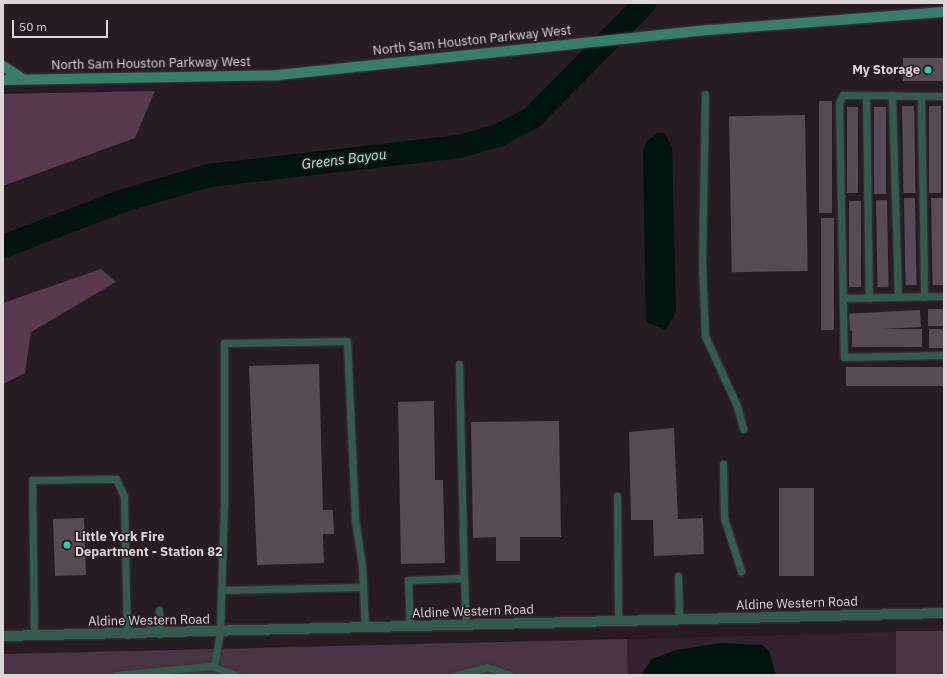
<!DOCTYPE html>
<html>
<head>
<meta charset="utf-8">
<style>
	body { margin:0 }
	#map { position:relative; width:947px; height:678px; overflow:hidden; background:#271b24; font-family:"IBM Plex Sans",sans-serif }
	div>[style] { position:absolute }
	.built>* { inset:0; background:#33212f }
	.green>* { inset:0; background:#493544; transform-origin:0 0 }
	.forest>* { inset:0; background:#573a50 }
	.water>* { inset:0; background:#01140f }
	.river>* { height:23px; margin:-11.5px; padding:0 11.5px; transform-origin:11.5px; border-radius:11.5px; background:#01140f }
	.building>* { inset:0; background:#594b55; transform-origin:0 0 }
	.roads { filter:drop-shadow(0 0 1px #41353e) drop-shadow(0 0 1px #41353e) }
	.lane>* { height:7px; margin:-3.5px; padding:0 3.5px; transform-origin:3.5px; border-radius:3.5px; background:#335c50 }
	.street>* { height:10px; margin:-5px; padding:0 5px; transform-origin:5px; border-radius:5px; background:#335c50 }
	.secondary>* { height:10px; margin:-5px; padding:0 5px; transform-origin:5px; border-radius:5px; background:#387e6c }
	.dots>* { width:11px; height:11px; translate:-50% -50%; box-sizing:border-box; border:2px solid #271b24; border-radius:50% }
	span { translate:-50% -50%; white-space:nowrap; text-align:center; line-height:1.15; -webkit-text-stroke:3px #271b24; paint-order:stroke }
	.street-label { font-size:13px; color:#ded5db }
	.poi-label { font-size:13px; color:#ded5db; font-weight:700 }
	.right { translate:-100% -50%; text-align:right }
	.left { translate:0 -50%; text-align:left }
	.water-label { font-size:14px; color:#a1eed7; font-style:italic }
	.frame { position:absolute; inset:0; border:4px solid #ded5db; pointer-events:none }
	.scale { position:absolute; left:12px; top:20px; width:96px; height:18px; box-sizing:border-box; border:2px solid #ded5db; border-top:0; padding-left:5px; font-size:12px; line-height:14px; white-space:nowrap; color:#ded5db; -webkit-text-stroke:3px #271b24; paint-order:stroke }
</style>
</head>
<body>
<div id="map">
	<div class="built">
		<div style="clip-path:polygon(896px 632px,897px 675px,628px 675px,627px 639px)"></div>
	</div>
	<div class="green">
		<div style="left:944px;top:631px;width:44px;height:48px;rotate:90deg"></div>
		<div style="clip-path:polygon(627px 639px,628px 675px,3px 675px,3px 654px)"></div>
	</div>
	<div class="forest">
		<div style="clip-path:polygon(155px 91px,135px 138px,3px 186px,3px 94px)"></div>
		<div style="clip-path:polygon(101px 269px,116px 282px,31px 332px,25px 373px,3px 384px,3px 303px)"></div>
	</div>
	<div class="water">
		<div style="clip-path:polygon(657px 133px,665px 133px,672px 147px,676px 311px,666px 330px,646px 322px,643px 151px,646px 142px)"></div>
		<div style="clip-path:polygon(721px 643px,762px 645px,769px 651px,776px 675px,641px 675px,652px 659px,676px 650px)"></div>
	</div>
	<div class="river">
		<div style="left:3px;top:246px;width:125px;rotate:-21deg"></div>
		<div style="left:120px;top:201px;width:93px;rotate:-16.3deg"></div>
		<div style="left:209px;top:175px;width:252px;rotate:-6.6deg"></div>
		<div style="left:459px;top:146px;width:40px;rotate:-16deg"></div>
		<div style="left:497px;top:135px;width:39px;rotate:-27deg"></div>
		<div style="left:532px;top:117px;width:160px;rotate:-45.5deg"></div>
	</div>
	<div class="building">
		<div style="left:944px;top:58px;width:23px;height:41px;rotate:90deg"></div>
		<div style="left:819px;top:101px;width:13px;height:112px"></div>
		<div style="left:914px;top:106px;width:87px;height:12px;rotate:89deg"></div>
		<div style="left:929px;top:106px;width:12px;height:87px"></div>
		<div style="left:847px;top:107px;width:11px;height:86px"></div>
		<div style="left:874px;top:107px;width:12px;height:87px"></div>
		<div style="left:805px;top:115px;width:156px;height:76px;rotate:89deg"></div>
		<div style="left:915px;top:198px;width:87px;height:11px;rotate:89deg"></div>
		<div style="left:943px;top:198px;width:87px;height:12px;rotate:89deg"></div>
		<div style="left:887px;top:200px;width:87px;height:11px;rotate:89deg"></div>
		<div style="left:849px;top:201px;width:12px;height:86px"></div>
		<div style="left:821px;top:218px;width:13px;height:112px"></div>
		<div style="left:928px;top:309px;width:16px;height:17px"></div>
		<div style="left:920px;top:310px;width:17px;height:71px;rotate:87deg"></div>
		<div style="left:922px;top:329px;width:18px;height:70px;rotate:90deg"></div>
		<div style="left:929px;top:329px;width:15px;height:19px"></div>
		<div style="clip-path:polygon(319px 364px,323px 510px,333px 510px,334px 534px,323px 534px,324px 563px,257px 565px,249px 366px)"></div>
		<div style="left:944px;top:367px;width:19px;height:98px;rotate:90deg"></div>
		<div style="clip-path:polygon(434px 401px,435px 480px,443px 480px,445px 563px,401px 564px,398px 402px)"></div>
		<div style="clip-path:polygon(559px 421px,561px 537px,520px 537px,520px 561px,496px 561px,496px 537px,473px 538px,471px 422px)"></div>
		<div style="clip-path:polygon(674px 428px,678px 519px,703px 518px,704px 554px,654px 556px,653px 520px,631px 520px,629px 432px)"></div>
		<div style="left:779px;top:488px;width:35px;height:88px"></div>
		<div style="left:84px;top:518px;width:57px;height:31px;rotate:88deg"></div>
	</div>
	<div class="roads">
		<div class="lane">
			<div style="left:705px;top:94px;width:169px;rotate:91deg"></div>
			<div style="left:702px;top:263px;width:73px;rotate:87.6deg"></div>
			<div style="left:705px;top:336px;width:77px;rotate:65.4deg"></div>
			<div style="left:737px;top:406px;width:24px;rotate:75deg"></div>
			<div style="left:866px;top:95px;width:203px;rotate:89.2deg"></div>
			<div style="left:892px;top:95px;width:202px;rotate:88.3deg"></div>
			<div style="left:921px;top:96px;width:201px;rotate:89.1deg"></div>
			<div style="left:944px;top:96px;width:101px;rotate:-179.4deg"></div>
			<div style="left:843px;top:95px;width:9px;rotate:117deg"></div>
			<div style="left:839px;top:103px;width:254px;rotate:88.9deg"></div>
			<div style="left:844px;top:357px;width:100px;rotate:-1.1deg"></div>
			<div style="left:843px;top:298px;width:101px;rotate:-1.1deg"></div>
			<div style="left:459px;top:364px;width:214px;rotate:88.7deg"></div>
			<div style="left:723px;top:464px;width:54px;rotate:88.9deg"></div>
			<div style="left:724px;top:518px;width:56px;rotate:72.2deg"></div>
			<div style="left:617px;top:496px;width:126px;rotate:89.5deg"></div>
			<div style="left:678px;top:576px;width:44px;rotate:88.7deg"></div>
			<div style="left:221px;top:590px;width:142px;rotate:-1.2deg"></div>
			<div style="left:159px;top:610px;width:24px;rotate:88deg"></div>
			<div style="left:410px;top:627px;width:47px;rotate:-92.4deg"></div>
			<div style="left:408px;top:580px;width:56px;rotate:-2deg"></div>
			<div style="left:464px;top:578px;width:48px;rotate:87.6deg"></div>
			<div style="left:34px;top:636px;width:156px;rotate:-90.7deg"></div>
			<div style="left:32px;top:480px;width:66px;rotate:-0.9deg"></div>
			<div style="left:98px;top:479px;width:18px"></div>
			<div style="left:116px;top:479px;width:19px;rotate:65deg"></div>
			<div style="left:124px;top:496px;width:139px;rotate:88.8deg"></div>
			<div style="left:214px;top:666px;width:35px;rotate:-80deg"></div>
			<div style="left:220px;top:632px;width:130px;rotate:-88.2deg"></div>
			<div style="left:224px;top:502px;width:159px;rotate:-90deg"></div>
			<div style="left:224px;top:343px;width:123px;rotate:-0.9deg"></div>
			<div style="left:347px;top:341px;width:179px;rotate:87.4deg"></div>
			<div style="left:355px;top:520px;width:46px;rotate:81.2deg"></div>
			<div style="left:362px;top:565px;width:63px;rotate:87.3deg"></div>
			<div style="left:116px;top:675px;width:95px;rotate:-5.4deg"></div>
			<div style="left:211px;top:666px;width:27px;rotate:20deg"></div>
			<div style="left:456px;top:675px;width:32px;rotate:-14deg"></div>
			<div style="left:487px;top:667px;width:24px;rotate:19deg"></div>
		</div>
		<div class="street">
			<div style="left:3px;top:636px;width:941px;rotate:-1.4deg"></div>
		</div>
		<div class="secondary">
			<div style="left:3px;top:66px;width:24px;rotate:33deg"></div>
			<div style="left:3px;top:80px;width:276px;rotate:-1deg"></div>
			<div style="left:279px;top:75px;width:433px;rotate:-6deg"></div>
			<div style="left:710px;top:30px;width:235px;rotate:-4.4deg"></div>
		</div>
	</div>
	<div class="dots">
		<div style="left:928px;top:70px;background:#1ed5b1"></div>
		<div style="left:67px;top:545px;background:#1ed5b1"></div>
	</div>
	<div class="street-label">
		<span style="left:472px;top:41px;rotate:-6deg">North Sam Houston Parkway West</span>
		<span style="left:151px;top:64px;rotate:-1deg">North Sam Houston Parkway West</span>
		<span style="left:797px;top:604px;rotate:-2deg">Aldine Western Road</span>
		<span style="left:473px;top:612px;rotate:-2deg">Aldine Western Road</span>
		<span style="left:149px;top:621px;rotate:-1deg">Aldine Western Road</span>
	</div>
	<div class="poi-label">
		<span class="right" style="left:920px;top:70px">My Storage</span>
		<span class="left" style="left:75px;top:545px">Little York Fire<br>Department - Station 82</span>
	</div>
	<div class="water-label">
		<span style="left:344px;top:159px;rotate:-7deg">Greens Bayou</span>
	</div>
	<div class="frame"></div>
	<div class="scale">50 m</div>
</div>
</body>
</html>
